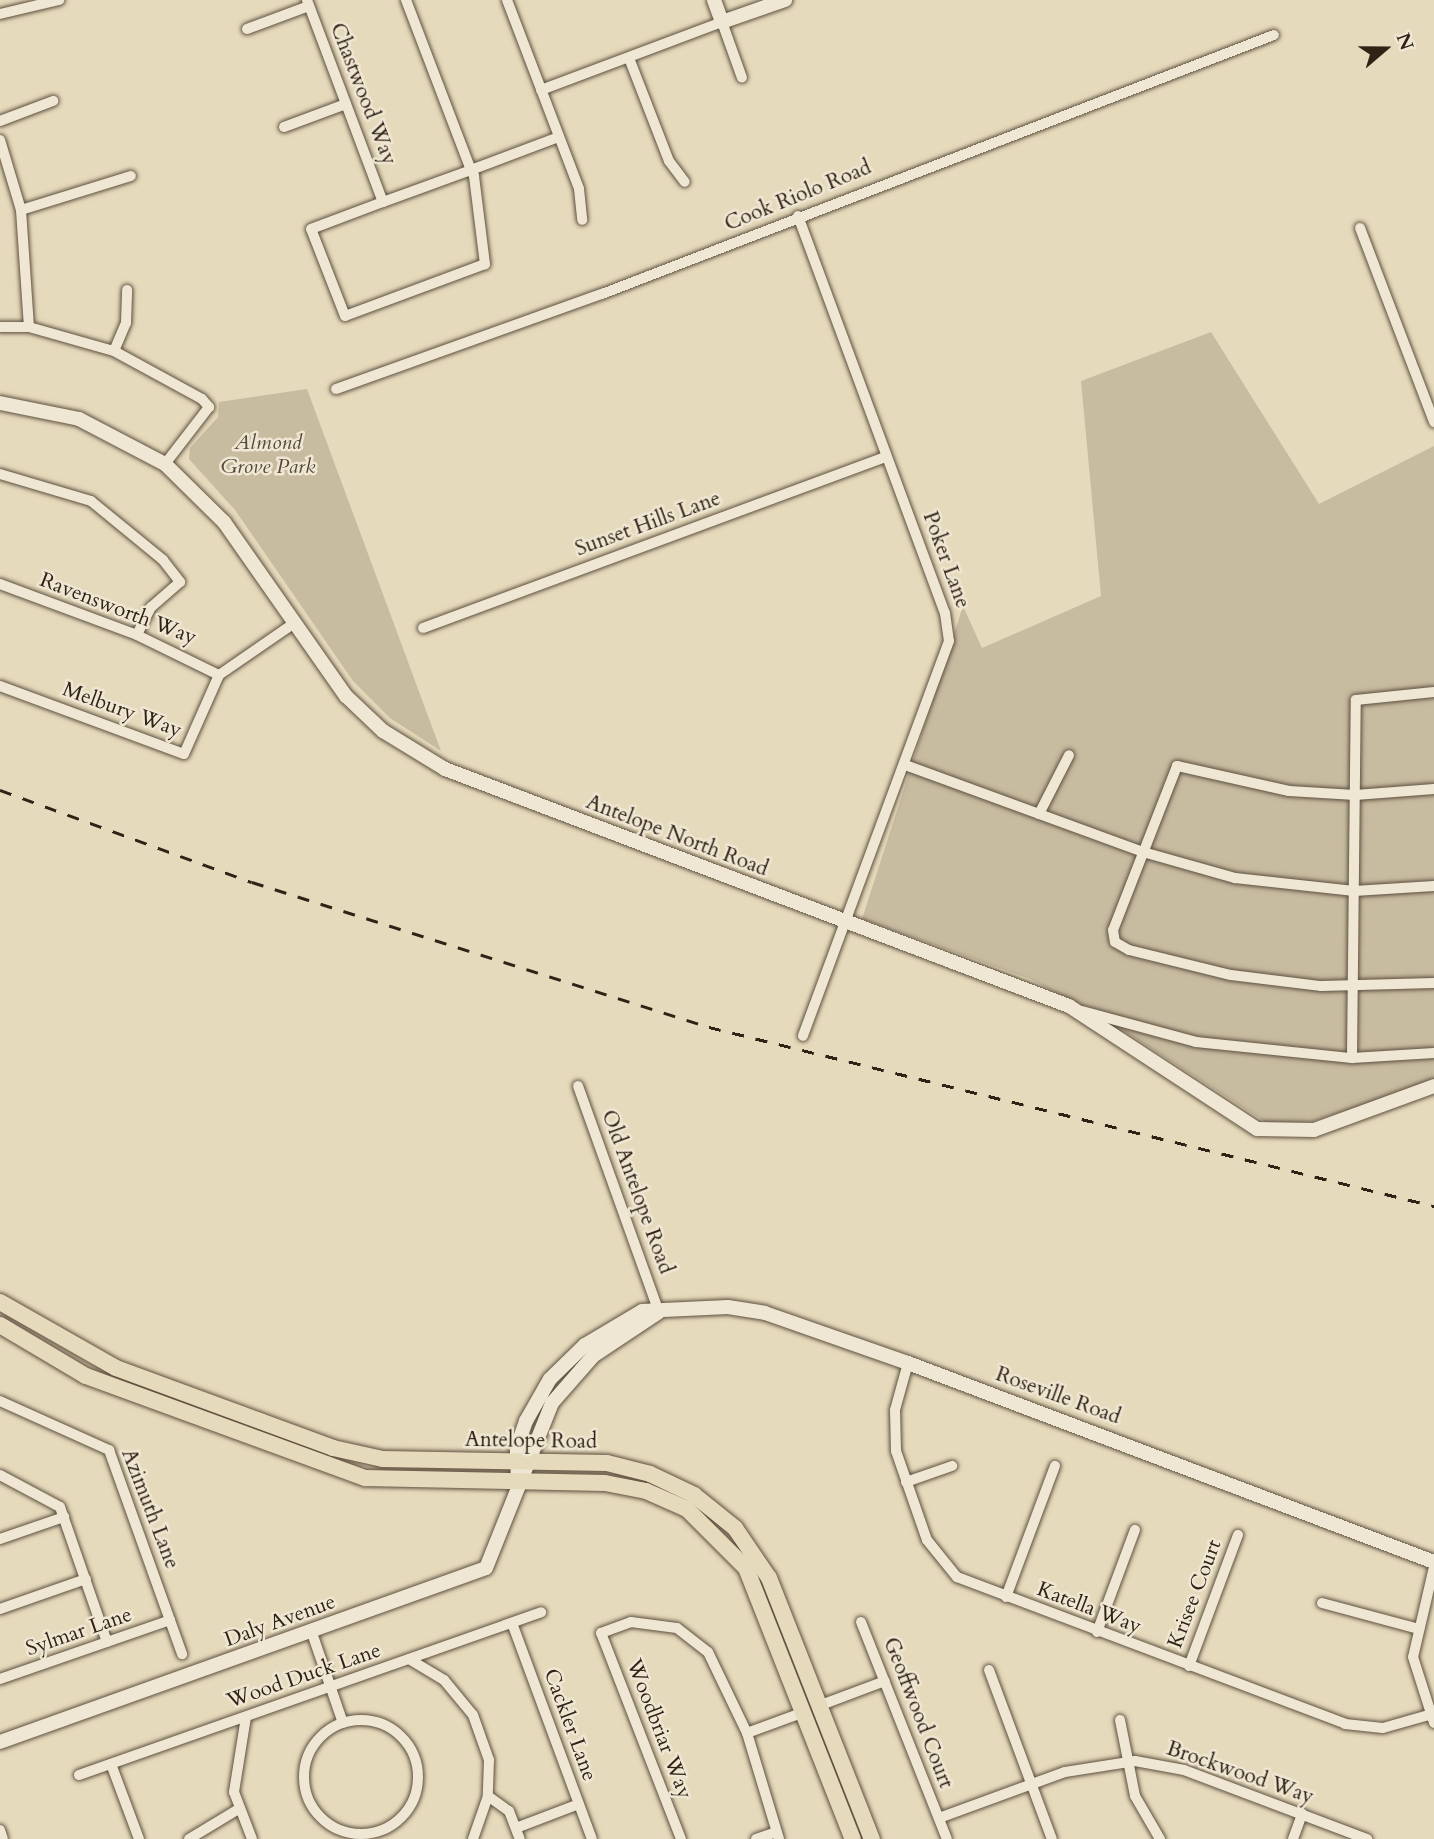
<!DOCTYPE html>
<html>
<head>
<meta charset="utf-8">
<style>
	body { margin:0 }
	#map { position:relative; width:1434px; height:1839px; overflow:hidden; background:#e6dabc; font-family:Cardo,serif }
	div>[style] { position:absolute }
	.green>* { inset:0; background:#c7bba0 }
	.roads { filter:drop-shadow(0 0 2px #5e503f) drop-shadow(0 0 2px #5e503f) }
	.street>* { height:10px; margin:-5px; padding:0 5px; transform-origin:5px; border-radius:5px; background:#efe7d3 }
	.street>.ring { margin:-5px; padding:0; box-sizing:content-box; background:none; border:10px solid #efe7d3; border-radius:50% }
	.secondary>* { height:14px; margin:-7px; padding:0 7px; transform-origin:7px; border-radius:7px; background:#efe7d3 }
	.primary>* { height:16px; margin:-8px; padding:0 8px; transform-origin:8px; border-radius:8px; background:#e6dabc }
	.rail>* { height:2.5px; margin-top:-1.25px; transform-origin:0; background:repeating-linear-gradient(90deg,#302215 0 12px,transparent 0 24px) }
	span { translate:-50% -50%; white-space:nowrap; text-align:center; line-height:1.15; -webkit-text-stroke:5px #efe7d3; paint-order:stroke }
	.street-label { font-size:21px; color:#302215 }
	.park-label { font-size:21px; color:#564838; font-style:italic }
	.north { position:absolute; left:1350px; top:14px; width:70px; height:70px; -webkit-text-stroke:5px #efe7d3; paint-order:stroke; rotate:70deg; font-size:19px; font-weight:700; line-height:28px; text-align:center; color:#302215 }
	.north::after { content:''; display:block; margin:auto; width:24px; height:32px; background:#302215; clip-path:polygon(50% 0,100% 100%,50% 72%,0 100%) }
</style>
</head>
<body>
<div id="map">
	<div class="green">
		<div style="clip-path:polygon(1211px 332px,1319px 504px,1434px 446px,1434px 1081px,1314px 1121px,1270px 1125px,1104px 1018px,1030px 979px,862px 919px,963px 606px,982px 648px,1101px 596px,1081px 381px)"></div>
		<div style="clip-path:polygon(307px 389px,441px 751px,390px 718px,353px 681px,235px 510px,189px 459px,190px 448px,218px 417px,219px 402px)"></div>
	</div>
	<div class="roads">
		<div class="street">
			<div style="left:307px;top:0;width:216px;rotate:69.4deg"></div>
			<div style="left:406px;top:0;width:182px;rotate:69.1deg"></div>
			<div style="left:471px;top:170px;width:7px;rotate:63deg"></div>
			<div style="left:474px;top:176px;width:89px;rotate:82.9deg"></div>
			<div style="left:485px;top:264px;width:149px;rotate:159.6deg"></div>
			<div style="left:345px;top:316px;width:93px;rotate:-111.3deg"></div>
			<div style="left:311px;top:229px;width:77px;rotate:-20.6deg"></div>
			<div style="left:383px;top:202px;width:94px;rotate:-20deg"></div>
			<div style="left:471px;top:170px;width:94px;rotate:-20.6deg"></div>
			<div style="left:507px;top:0;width:202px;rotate:69.1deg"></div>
			<div style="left:579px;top:189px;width:31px;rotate:84deg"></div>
			<div style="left:0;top:14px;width:61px;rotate:-13.3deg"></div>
			<div style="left:247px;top:29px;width:66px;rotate:-20.4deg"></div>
			<div style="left:629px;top:58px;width:110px;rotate:68.8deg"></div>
			<div style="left:669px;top:161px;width:26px;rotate:53deg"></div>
			<div style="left:541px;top:90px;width:193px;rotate:-20.6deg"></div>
			<div style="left:722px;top:22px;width:59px;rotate:70.3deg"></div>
			<div style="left:0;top:121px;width:57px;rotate:-20.7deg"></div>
			<div style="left:284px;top:127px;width:66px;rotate:-20.4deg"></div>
			<div style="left:0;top:140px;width:73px;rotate:73.3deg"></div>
			<div style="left:21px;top:210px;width:117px;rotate:86.1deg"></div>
			<div style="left:21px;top:210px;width:115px;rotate:-17.2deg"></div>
			<div style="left:798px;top:216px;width:423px;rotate:69.7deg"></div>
			<div style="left:945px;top:613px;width:28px;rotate:82deg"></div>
			<div style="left:949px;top:641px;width:421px;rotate:110.3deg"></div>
			<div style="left:1360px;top:228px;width:208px;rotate:69.1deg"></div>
			<div style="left:0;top:327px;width:29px"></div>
			<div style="left:29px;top:327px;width:88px;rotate:15.8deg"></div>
			<div style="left:114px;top:351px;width:100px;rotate:28.6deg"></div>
			<div style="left:202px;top:399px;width:11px;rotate:49deg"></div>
			<div style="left:209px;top:407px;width:72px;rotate:127.7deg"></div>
			<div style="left:114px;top:351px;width:30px;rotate:-67deg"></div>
			<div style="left:126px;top:323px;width:33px;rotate:-88deg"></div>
			<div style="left:336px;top:389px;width:282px;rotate:-19.7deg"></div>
			<div style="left:602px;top:294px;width:720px;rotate:-21.08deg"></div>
			<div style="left:0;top:474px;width:95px;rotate:16.5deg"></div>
			<div style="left:91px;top:501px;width:93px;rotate:39.3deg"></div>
			<div style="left:163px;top:560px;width:28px;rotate:52deg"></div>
			<div style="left:180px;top:582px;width:38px;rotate:139deg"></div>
			<div style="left:151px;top:607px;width:31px;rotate:117deg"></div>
			<div style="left:0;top:584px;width:146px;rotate:20.4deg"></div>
			<div style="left:137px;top:635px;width:91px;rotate:26deg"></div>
			<div style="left:423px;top:628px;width:493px;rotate:-20.3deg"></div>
			<div style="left:0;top:686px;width:196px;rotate:20.3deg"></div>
			<div style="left:184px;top:754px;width:86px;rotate:-66.1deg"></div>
			<div style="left:219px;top:675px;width:90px;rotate:-34.6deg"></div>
			<div style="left:908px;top:766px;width:250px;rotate:20.1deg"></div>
			<div style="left:1143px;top:852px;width:96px;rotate:15.8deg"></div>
			<div style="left:1235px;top:878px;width:120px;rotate:6.2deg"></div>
			<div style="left:1354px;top:891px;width:80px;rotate:-3.6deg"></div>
			<div style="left:1434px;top:789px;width:79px;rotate:175.7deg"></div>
			<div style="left:1355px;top:795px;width:66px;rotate:-176.5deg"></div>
			<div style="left:1289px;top:791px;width:115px;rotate:-167.4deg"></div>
			<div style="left:1177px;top:766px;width:176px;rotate:111.3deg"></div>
			<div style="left:1113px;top:930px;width:12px;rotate:81deg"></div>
			<div style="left:1115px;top:942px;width:16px;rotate:30deg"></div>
			<div style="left:1129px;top:950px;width:105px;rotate:13.8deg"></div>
			<div style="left:1231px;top:975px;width:91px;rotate:7deg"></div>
			<div style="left:1321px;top:986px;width:113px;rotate:-1.5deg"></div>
			<div style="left:1039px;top:814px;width:66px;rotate:-63deg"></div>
			<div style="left:1082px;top:1011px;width:118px;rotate:15.2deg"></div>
			<div style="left:1196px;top:1042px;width:157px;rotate:5.9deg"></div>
			<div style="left:1352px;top:1058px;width:82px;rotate:-3.5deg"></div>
			<div style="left:1352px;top:1058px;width:358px;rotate:-89.4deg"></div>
			<div style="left:1356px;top:700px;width:78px;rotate:-5.9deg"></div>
			<div style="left:578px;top:1086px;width:240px;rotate:70.3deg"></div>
			<div style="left:908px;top:1363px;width:49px;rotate:105.5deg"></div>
			<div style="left:895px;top:1410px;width:41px;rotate:88.6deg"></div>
			<div style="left:896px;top:1451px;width:94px;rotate:70.8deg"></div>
			<div style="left:927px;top:1540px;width:48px;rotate:51deg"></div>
			<div style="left:957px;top:1577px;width:415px;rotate:20.7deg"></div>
			<div style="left:1345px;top:1724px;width:38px;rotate:6deg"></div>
			<div style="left:1383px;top:1728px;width:48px;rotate:-15.8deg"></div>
			<div style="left:0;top:1401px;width:120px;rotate:24.2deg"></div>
			<div style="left:109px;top:1450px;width:217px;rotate:70.3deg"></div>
			<div style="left:0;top:1475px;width:68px;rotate:28.1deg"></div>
			<div style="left:60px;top:1507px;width:143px;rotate:70.8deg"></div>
			<div style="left:906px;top:1482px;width:49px;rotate:-19.2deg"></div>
			<div style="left:0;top:1539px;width:68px;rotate:-19deg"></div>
			<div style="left:1434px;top:1567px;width:92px;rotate:103.1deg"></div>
			<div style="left:1413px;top:1657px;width:69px;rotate:72.3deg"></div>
			<div style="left:1006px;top:1597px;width:140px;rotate:-69.5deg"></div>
			<div style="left:1322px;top:1603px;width:96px;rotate:15deg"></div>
			<div style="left:0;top:1609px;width:91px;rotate:-19.2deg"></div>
			<div style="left:861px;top:1622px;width:233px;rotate:68.4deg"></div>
			<div style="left:512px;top:1623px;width:230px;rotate:69.7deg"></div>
			<div style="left:1097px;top:1632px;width:109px;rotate:-69.6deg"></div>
			<div style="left:312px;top:1633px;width:95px;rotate:71deg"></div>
			<div style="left:409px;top:1659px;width:41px;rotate:31deg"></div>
			<div style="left:444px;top:1680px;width:45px;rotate:50.4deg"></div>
			<div style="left:473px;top:1715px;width:48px;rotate:70.4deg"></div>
			<div style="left:489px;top:1760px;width:36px;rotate:92deg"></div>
			<div style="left:488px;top:1796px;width:26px;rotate:36deg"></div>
			<div style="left:509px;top:1811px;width:30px;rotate:69deg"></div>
			<div style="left:1189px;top:1666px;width:140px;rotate:-69.5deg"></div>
			<div style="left:989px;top:1670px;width:180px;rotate:69.6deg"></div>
			<div style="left:0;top:1679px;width:180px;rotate:-19.1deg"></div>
			<div style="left:821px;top:1705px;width:68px;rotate:-20.6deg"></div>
			<div style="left:246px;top:1717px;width:76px;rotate:99.1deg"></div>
			<div style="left:234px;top:1792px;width:50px;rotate:69deg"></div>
			<div style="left:1120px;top:1720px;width:77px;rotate:78.8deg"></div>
			<div style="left:1135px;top:1796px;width:50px;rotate:59.8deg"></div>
			<div class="ring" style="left:304px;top:1720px;width:104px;height:104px"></div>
			<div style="left:747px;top:1733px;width:61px;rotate:-20.2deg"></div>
			<div style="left:111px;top:1764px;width:80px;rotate:69.5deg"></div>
			<div style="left:79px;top:1775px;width:490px;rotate:-19.4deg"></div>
			<div style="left:939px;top:1818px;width:134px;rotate:-20.1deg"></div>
			<div style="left:1065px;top:1772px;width:71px;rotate:-8.9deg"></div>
			<div style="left:1135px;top:1761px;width:50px;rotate:10.4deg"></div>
			<div style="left:1184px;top:1770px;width:196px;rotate:20.7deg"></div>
			<div style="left:516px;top:1828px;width:67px;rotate:-20.9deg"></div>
			<div style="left:0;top:1830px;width:9px;rotate:72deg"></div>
			<div style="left:189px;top:1839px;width:56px;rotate:-31.1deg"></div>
			<div style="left:473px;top:1839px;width:46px;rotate:-70.8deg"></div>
			<div style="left:681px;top:1839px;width:221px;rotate:-111.2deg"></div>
			<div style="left:601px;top:1633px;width:32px;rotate:-20deg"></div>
			<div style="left:631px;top:1622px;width:46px;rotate:7.4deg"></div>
			<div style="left:677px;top:1628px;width:39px;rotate:38deg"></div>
			<div style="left:708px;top:1652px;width:90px;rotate:64.3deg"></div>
			<div style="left:747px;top:1733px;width:111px;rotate:73.2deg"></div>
			<div style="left:756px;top:1839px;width:21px;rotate:-19deg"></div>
			<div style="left:1293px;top:1839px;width:27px;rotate:-70deg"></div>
		</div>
		<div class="secondary">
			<div style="left:714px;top:0;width:23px;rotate:70deg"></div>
			<div style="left:722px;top:22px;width:67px;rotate:-19.2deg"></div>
			<div style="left:0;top:403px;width:81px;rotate:11.4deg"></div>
			<div style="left:79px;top:419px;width:97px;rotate:27.6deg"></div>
			<div style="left:165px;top:464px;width:83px;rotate:44.5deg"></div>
			<div style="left:224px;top:522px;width:213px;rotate:55deg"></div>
			<div style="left:346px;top:696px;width:51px;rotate:43.4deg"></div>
			<div style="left:383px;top:731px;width:73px;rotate:31.5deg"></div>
			<div style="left:445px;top:769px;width:667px;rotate:20.8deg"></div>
			<div style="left:1069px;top:1006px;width:225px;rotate:33.2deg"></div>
			<div style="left:1257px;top:1129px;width:57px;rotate:1deg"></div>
			<div style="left:1314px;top:1130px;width:128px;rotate:-20.1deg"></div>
			<div style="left:518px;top:1482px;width:35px;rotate:-92deg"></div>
			<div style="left:517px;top:1447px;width:28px;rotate:-71deg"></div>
			<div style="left:526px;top:1421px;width:48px;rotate:-60.3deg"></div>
			<div style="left:550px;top:1379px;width:49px;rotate:-44.2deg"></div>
			<div style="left:585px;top:1345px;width:66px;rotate:-30.8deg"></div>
			<div style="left:642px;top:1311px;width:86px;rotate:-2.7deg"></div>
			<div style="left:728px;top:1307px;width:37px;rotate:9deg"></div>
			<div style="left:765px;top:1313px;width:151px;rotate:19.3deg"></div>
			<div style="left:908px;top:1363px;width:562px;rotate:20.72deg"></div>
			<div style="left:0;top:1742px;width:516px;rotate:-19.7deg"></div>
			<div style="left:486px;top:1568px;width:178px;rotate:-68.2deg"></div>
			<div style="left:552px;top:1403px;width:62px;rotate:-48.9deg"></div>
			<div style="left:593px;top:1356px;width:79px;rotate:-33.7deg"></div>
		</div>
		<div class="primary">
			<div style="left:0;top:1302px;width:133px;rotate:29.6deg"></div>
			<div style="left:116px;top:1368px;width:231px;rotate:20.2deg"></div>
			<div style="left:333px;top:1448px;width:51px;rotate:12.4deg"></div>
			<div style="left:383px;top:1459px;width:224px;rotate:1deg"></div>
			<div style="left:607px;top:1463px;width:44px;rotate:14.3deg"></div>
			<div style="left:650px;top:1474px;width:49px;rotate:25.5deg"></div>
			<div style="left:694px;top:1495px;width:53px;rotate:38.8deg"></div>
			<div style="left:735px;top:1528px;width:60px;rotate:55.8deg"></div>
			<div style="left:769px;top:1578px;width:281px;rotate:68.5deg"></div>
			<div style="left:0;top:1325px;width:100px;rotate:30.7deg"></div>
			<div style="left:86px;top:1376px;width:297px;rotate:20.1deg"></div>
			<div style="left:365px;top:1478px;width:240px;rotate:1.2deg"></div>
			<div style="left:605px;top:1483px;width:42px;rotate:11deg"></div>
			<div style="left:646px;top:1491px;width:45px;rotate:23.7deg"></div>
			<div style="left:687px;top:1509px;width:83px;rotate:45deg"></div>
			<div style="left:746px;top:1568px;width:291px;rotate:68.5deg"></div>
		</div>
	</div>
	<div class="rail">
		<div style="left:0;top:790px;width:268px;rotate:20.1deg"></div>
		<div style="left:252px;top:882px;width:479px;rotate:17.6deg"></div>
		<div style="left:709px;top:1027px;width:747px;rotate:13.87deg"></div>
	</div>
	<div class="street-label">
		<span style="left:363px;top:94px;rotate:69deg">Chastwood Way</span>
		<span style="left:798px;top:196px;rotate:-22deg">Cook Riolo Road</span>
		<span style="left:648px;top:524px;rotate:-20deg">Sunset Hills Lane</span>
		<span style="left:946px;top:560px;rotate:70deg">Poker Lane</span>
		<span style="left:118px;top:609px;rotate:21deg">Ravensworth Way</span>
		<span style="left:122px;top:710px;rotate:20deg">Melbury Way</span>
		<span style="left:677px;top:836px;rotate:21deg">Antelope North Road</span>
		<span style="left:637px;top:1192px;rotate:70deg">Old Antelope Road</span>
		<span style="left:1058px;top:1396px;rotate:20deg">Roseville Road</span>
		<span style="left:531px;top:1441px;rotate:1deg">Antelope Road</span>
		<span style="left:150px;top:1509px;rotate:69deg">Azimuth Lane</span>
		<span style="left:1195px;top:1594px;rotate:-69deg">Krisee Court</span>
		<span style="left:1089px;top:1608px;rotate:21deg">Katella Way</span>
		<span style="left:280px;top:1621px;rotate:-20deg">Daly Avenue</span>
		<span style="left:79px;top:1632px;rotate:-19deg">Sylmar Lane</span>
		<span style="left:304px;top:1676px;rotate:-19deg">Wood Duck Lane</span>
		<span style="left:918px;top:1713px;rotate:69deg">Geoffwood Court</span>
		<span style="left:570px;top:1725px;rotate:70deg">Cackler Lane</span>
		<span style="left:659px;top:1729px;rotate:69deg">Woodbriar Way</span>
		<span style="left:1240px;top:1773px;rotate:19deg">Brockwood Way</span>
	</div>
	<div class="park-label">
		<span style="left:268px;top:455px">Almond<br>Grove Park</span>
	</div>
	<div class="north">N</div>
</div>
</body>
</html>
